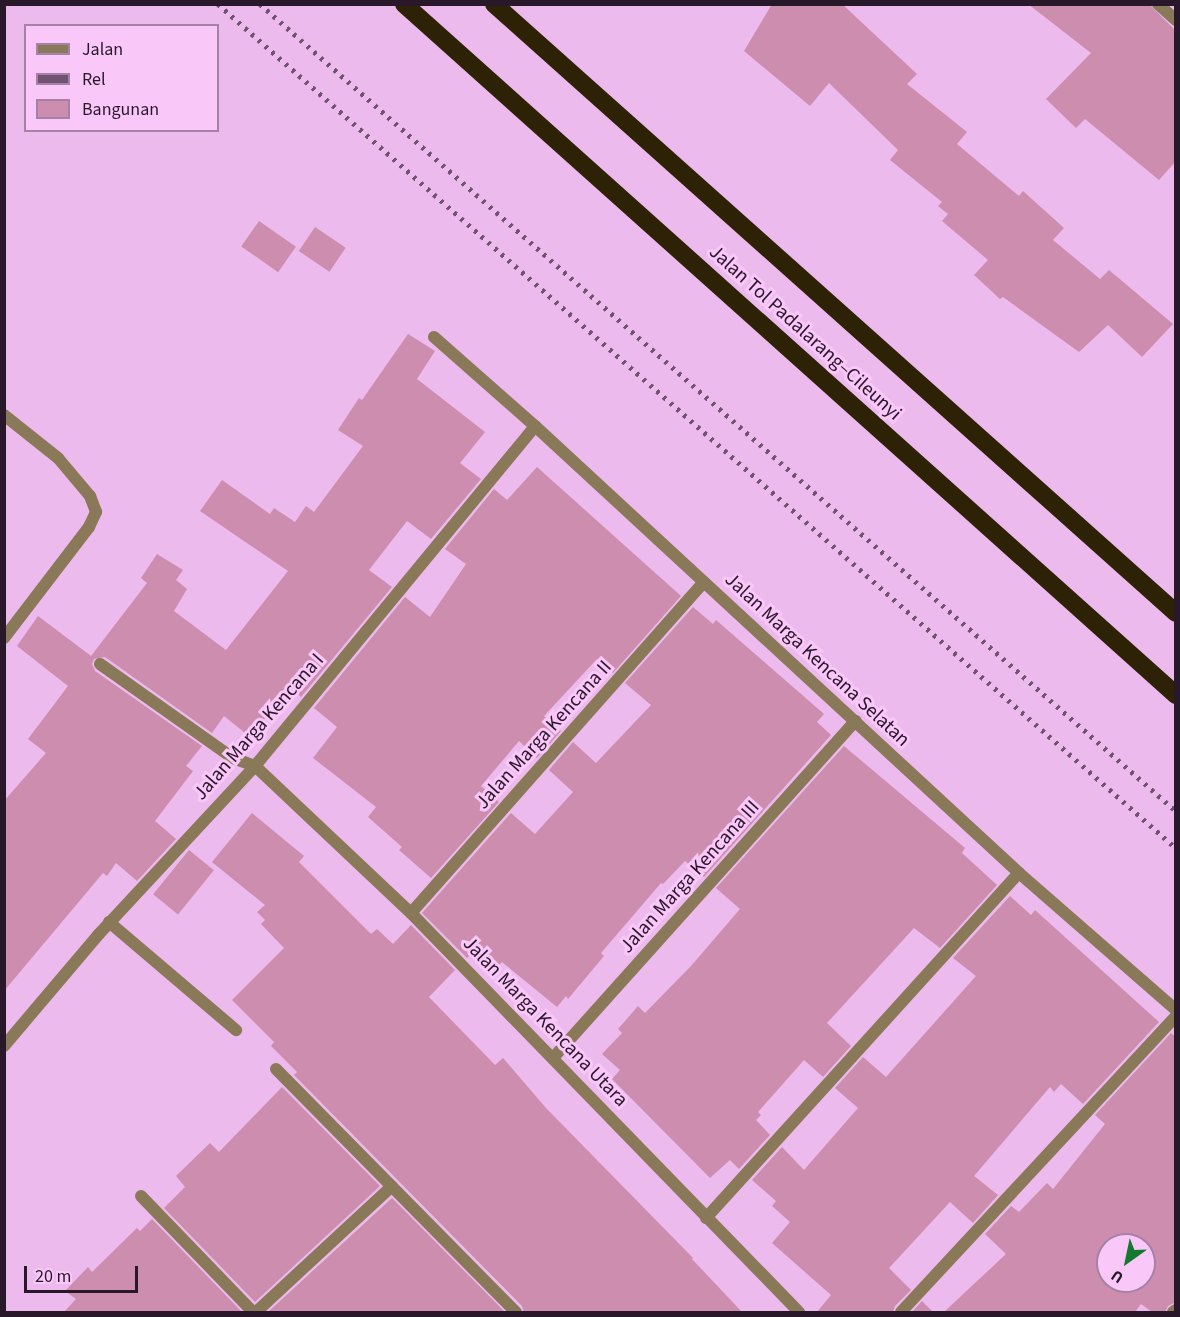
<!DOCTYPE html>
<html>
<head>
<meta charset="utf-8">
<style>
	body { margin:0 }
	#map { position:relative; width:1180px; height:1317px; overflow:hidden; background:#ecbaec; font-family:"Source Sans 3",sans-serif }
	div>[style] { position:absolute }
	.building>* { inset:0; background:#cc8daf; transform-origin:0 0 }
	.lane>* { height:12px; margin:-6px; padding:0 6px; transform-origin:6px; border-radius:6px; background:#897958 }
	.street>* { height:12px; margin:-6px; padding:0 6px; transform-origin:6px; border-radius:6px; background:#897958 }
	.highway>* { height:18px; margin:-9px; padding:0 9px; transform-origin:9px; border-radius:9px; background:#2d2206 }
	.rail>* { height:4.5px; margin-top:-2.25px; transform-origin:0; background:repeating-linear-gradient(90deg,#705371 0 3px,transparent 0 9px) }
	span { translate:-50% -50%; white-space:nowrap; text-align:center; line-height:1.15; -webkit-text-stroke:6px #fac7f9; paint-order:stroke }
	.street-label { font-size:20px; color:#29172a }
	.frame { position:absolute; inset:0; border:6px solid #29172a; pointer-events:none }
	.legend { position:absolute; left:24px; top:24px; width:195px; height:108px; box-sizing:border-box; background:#fac7f9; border:2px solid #a681a6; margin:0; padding:8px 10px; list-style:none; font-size:18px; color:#29172a }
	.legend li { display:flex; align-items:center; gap:12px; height:30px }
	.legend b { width:30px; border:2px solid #a681a6 }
	.north { position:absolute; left:1096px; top:1233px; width:60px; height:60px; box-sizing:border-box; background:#fac7f9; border:2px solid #a681a6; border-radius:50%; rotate:213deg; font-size:16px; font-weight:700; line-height:24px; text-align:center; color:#29172a }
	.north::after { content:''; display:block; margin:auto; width:21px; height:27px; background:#13792c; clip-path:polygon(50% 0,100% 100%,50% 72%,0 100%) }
	.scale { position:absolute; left:24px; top:1266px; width:114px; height:27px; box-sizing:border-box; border:3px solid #29172a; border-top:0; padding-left:8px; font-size:18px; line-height:21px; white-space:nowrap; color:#29172a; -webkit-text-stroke:4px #fac7f9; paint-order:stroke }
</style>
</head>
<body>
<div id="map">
	<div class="building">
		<div style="clip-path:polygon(772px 4px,842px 4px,917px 74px,907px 84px,967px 132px,957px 144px,1019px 196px,1023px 191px,1064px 228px,1053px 240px,1100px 279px,1109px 270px,1173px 324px,1142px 357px,1108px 325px,1079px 352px,1003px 297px,1000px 299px,974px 275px,988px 260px,942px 221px,948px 214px,938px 206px,942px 202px,890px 160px,898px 150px,829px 83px,810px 106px,744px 51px)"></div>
		<div style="clip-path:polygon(1028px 4px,1149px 4px,1176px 31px,1176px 161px,1159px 180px,1085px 119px,1076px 128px,1046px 99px,1091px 53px)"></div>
		<div style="left:259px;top:221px;width:45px;height:31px;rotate:35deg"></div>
		<div style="left:315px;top:227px;width:37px;height:29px;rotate:34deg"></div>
		<div style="clip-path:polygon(408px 334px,435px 351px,417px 379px,485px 432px,460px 463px,481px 479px,431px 539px,407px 521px,369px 570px,392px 587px,301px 697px,292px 689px,286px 697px,284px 695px,250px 737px,224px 716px,212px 733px,105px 657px,94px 659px,92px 664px,95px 671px,202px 746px,186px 766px,193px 771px,155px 821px,176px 839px,137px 881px,116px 863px,107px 876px,103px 873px,4px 991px,4px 801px,46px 753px,28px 739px,68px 686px,17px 646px,38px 616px,91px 656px,147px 583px,141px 578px,157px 554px,183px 570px,176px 580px,187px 589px,174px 611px,226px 650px,288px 571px,200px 511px,222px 480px,270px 514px,274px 508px,295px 522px,306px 506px,314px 512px,363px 446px,338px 430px,359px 398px,362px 400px)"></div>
		<div style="clip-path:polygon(537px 467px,681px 596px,613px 673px,597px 659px,544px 716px,561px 731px,537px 758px,519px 741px,481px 786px,499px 802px,431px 878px,399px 850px,402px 847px,368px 817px,376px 807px,313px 758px,337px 727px,314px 708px,405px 597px,430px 617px,466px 564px,445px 549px,494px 489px,507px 500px)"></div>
		<div style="clip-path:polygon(693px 607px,713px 624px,716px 620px,824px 714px,817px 722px,831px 735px,704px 877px,685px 861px,663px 884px,661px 883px,601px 953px,604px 956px,568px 999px,566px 996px,557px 1007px,502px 962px,489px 975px,469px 956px,467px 958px,422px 913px,511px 813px,535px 834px,573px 792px,549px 770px,573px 742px,596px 763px,651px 705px,625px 683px)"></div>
		<div style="clip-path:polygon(844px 746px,965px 848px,962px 853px,997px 885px,940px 948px,914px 928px,827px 1023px,851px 1046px,823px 1077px,804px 1060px,758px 1112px,761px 1115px,756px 1120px,770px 1135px,739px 1169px,730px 1160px,710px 1178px,612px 1079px,620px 1070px,602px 1054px,622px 1033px,618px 1029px,638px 1006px,645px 1013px,691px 966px,740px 909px,716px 888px)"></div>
		<div style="clip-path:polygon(252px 813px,304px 856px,299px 862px,371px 934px,377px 929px,393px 944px,411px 925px,455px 970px,429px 997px,495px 1065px,503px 1058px,546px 1108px,693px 1258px,692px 1259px,742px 1312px,524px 1312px,522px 1306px,294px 1075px,297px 1072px,271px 1046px,274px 1042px,232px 1000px,284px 948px,261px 924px,265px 920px,257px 912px,265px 905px,212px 862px)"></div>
		<div style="left:189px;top:850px;width:32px;height:57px;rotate:39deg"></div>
		<div style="clip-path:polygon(1010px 896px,1031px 915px,1035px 910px,1159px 1022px,1083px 1104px,1061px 1084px,1054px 1092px,1050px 1087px,974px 1176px,998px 1195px,973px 1223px,950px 1202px,889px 1268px,911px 1290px,895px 1306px,893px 1312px,817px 1312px,831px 1295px,772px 1243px,790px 1222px,772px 1206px,776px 1201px,752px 1180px,782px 1147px,804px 1170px,858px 1108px,835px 1088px,863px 1057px,886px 1077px,976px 976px,953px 958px)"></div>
		<div style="clip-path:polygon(evenodd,1171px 1033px,1176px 1037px,1176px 1302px,1168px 1306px,1165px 1312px,1152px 1312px,1141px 1304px,1135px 1312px,944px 1312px,1006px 1254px,985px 1234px,1011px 1206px,1019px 1212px,1047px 1183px,1053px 1189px,1105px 1124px,1095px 1115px,1171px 1033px,1108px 1245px,1144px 1245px,1144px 1281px,1108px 1281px,1108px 1245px)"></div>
		<div style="clip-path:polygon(282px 1087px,380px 1186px,255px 1302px,164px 1208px,185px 1187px,176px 1176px,210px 1143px,219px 1152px)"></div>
		<div style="clip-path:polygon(392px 1198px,505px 1312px,268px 1312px)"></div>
		<div style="clip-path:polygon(152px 1219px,242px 1312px,64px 1312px,76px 1299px,65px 1291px,88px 1267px,92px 1272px,137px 1228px,140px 1231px)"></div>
		<div style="clip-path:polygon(922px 1301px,933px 1312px,912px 1312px)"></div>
	</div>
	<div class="lane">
		<div style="left:109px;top:922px;width:167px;rotate:40.4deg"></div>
	</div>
	<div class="street">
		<div style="left:1158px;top:4px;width:24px;rotate:42deg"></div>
		<div style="left:434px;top:337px;width:135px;rotate:41.4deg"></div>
		<div style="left:535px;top:426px;width:659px;rotate:42.72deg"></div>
		<div style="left:1019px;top:873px;width:208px;rotate:41.1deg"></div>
		<div style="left:4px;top:415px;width:69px;rotate:38.5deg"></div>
		<div style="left:58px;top:458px;width:50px;rotate:49.9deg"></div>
		<div style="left:90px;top:496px;width:17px;rotate:69deg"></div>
		<div style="left:96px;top:512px;width:17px;rotate:115deg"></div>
		<div style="left:89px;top:527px;width:140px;rotate:127.4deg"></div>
		<div style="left:100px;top:664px;width:163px;rotate:35.3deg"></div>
		<div style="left:233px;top:758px;width:23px;rotate:20deg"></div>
		<div style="left:255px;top:766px;width:214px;rotate:43.3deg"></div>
		<div style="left:411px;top:913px;width:557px;rotate:45.8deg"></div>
		<div style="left:411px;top:913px;width:442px;rotate:-48.5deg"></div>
		<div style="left:4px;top:1046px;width:147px;rotate:-49.7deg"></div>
		<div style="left:99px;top:934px;width:229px;rotate:-47.1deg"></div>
		<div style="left:255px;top:766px;width:440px;rotate:-50.5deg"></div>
		<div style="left:553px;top:1058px;width:453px;rotate:-48.1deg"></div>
		<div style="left:276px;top:1069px;width:342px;rotate:45.4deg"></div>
		<div style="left:141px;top:1196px;width:161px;rotate:46deg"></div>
		<div style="left:706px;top:1218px;width:466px;rotate:-47.8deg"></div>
		<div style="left:256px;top:1312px;width:185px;rotate:-42.8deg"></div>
		<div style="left:901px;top:1312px;width:404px;rotate:-47.1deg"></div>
		<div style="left:1173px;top:1312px;width:4px;rotate:-34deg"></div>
	</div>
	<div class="highway">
		<div style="left:404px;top:4px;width:1036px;rotate:41.83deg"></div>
		<div style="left:494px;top:4px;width:914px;rotate:41.76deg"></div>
	</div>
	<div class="rail">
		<div style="left:218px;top:4px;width:1277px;rotate:41.38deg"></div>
		<div style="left:260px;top:4px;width:1221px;rotate:41.38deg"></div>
	</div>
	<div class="street-label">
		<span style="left:805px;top:333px;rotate:42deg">Jalan Tol Padalarang–Cileunyi</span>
		<span style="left:817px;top:660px;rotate:43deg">Jalan Marga Kencana Selatan</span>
		<span style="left:259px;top:727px;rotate:-49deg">Jalan Marga Kencana I</span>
		<span style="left:544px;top:735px;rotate:-48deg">Jalan Marga Kencana II</span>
		<span style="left:690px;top:877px;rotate:-48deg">Jalan Marga Kencana III</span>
		<span style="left:545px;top:1022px;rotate:46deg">Jalan Marga Kencana Utara</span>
	</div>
	<div class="frame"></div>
	<ul class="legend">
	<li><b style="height:8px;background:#897958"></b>Jalan</li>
	<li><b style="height:8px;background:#705371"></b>Rel</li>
	<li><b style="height:16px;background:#cc8daf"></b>Bangunan</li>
	</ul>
	<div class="north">U</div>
	<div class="scale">20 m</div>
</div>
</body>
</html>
